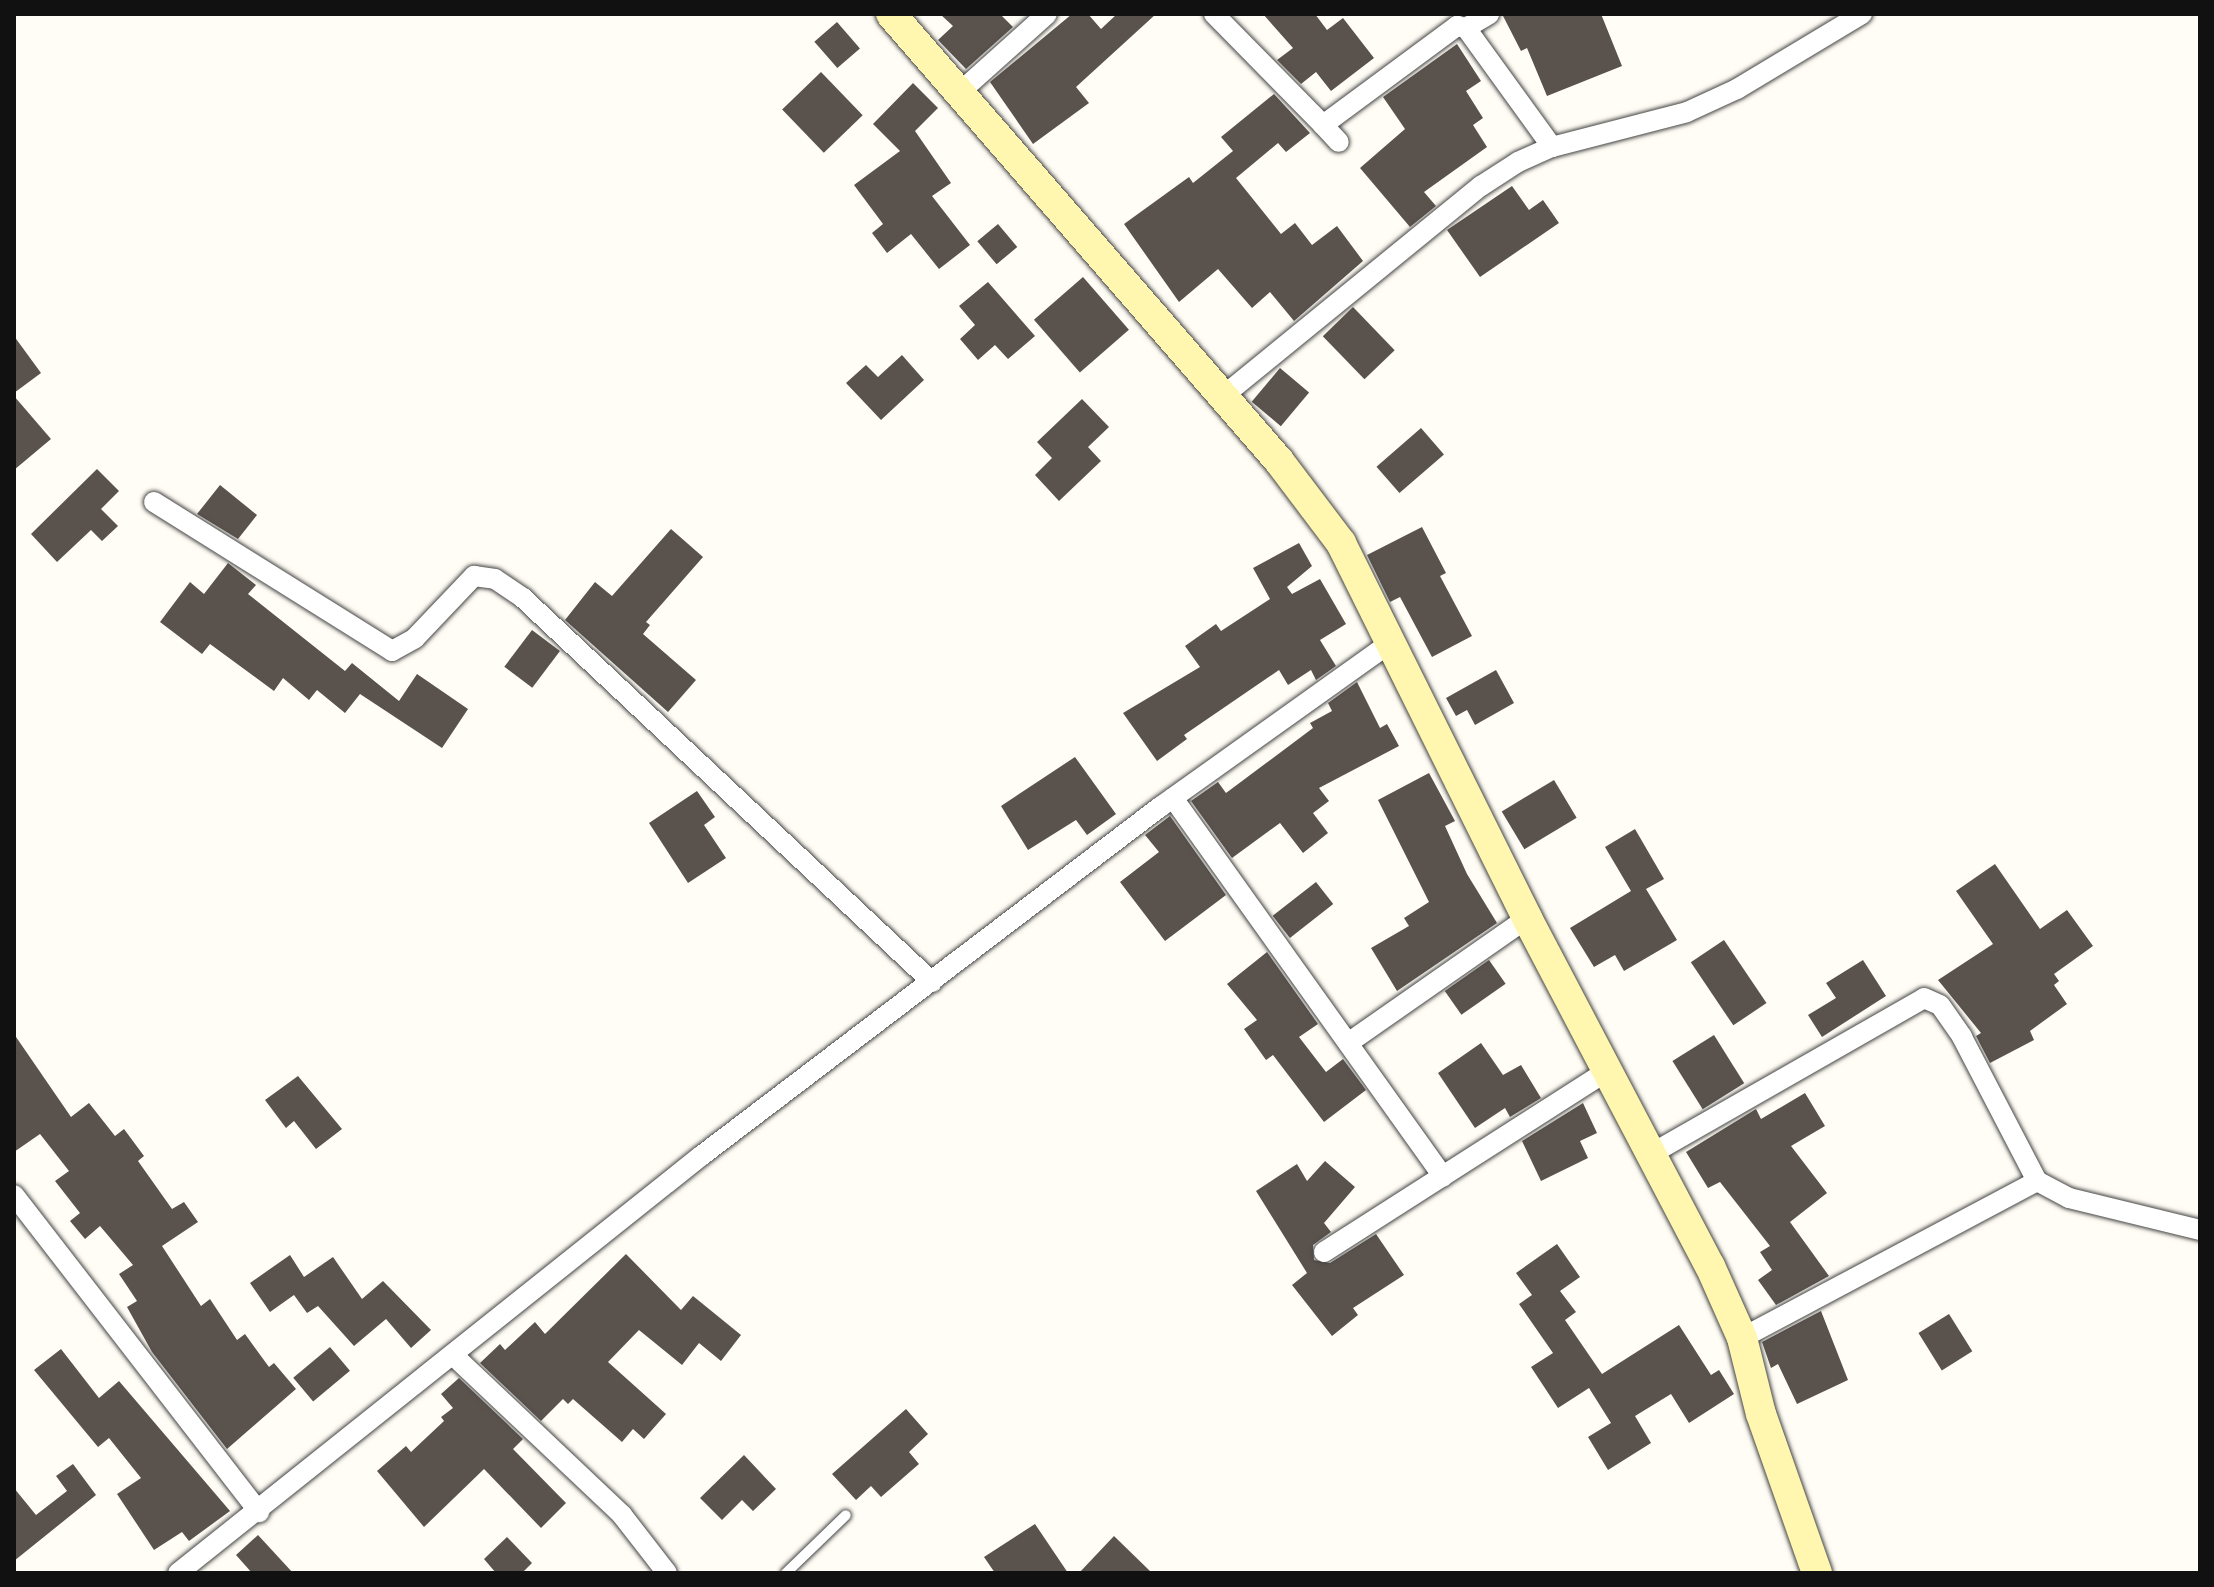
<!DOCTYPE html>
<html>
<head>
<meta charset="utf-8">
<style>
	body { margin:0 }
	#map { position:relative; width:2214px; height:1587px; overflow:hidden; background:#fffdf5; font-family:"PT Serif",serif }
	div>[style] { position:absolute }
	.building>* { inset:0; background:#5a524d; transform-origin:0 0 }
	.roads { filter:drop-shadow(0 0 2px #444) drop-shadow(0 0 2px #444) }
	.lane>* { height:10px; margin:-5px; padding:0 5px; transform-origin:5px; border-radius:5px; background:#fff }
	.street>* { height:20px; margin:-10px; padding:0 10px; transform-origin:10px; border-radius:10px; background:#fff }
	.secondary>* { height:30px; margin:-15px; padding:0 15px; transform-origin:15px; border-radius:15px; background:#fff6b0 }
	span { translate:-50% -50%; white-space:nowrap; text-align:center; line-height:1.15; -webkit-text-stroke:8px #fff; paint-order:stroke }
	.frame { position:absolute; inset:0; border:16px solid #111; pointer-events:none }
</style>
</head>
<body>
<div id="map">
	<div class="building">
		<div style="clip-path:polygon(940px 14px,1000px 14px,1013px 27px,966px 69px,938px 40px,953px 26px)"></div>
		<div style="clip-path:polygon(1072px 14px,1088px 14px,1101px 29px,1117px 14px,1156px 14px,1076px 87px,1089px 103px,1033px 144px,990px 82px)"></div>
		<div style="clip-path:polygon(1263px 14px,1315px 14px,1327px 30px,1343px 18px,1374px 58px,1331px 91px,1316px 72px,1301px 84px,1277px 60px,1293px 48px)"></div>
		<div style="clip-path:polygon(1502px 14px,1601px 14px,1622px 66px,1547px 96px,1527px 48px,1521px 51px)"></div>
		<div style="left:837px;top:22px;width:35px;height:30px;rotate:49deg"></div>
		<div style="clip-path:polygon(1457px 44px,1481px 81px,1466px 91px,1483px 118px,1473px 125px,1487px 147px,1424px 192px,1436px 206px,1410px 227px,1360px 168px,1405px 129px,1383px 97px)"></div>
		<div style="left:821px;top:72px;width:60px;height:54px;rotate:46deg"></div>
		<div style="clip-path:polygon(913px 83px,938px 108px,915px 131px,951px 183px,932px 196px,970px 245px,939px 269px,911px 234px,887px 253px,872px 233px,883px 224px,854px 185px,900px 151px,873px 124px)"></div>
		<div style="clip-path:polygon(1274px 94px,1310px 133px,1286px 152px,1278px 143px,1236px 178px,1281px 234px,1295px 223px,1312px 245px,1337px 226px,1363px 261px,1294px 321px,1270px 292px,1252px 308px,1218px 269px,1179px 302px,1124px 224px,1189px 177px,1193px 183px,1233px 151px,1221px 137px)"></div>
		<div style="clip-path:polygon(1512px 186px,1529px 210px,1543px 200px,1559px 223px,1480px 277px,1447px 230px)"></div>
		<div style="left:998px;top:224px;width:30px;height:27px;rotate:50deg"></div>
		<div style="left:1083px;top:277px;width:70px;height:65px;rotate:49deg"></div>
		<div style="clip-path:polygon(988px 282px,1035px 336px,1008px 359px,995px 345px,978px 360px,960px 339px,975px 325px,959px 306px)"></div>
		<div style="left:1353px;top:307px;width:60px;height:42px;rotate:46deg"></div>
		<div style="clip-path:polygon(14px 336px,41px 373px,14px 393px)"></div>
		<div style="clip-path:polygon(902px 355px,924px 380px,881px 420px,846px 383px,866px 365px,878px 377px)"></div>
		<div style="left:1280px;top:368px;width:38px;height:44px;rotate:40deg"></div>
		<div style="clip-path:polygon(14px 396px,51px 439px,14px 470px)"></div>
		<div style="clip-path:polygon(1082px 399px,1109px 427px,1088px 447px,1101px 461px,1059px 501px,1035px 475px,1052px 458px,1037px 442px)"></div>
		<div style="left:1421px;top:428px;width:35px;height:59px;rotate:49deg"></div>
		<div style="clip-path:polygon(97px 469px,119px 491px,101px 509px,118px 526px,102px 541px,91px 530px,57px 562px,31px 534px)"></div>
		<div style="clip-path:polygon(220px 485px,257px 515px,238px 539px,197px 514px)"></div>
		<div style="clip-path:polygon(1422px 527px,1446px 573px,1440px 576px,1472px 636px,1432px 657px,1400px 597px,1390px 602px,1367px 555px)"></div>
		<div style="clip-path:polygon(671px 529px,703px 557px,646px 622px,650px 625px,643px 634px,696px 680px,668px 712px,565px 620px,595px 582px,612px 596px)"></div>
		<div style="clip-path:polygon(1299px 543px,1312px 566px,1287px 587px,1292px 594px,1320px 579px,1346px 624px,1320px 640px,1336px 666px,1316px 680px,1311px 670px,1288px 685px,1279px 670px,1184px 735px,1187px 739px,1157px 761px,1123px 713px,1200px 667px,1185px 646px,1216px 624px,1221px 631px,1270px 599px,1253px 568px)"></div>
		<div style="clip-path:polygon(228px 563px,256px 585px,248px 594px,345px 671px,352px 663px,399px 701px,417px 674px,468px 709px,442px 748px,360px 694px,345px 713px,317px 690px,309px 700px,283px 678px,274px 691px,210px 644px,202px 654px,160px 622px,190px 582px,204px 594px)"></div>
		<div style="left:532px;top:630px;width:35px;height:46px;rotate:37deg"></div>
		<div style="clip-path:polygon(1496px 670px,1514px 703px,1475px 725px,1467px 710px,1456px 716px,1446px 698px)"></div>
		<div style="clip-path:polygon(1357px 682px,1380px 728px,1387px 724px,1399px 746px,1319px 788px,1329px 801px,1313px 813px,1328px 833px,1303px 853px,1280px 823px,1232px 858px,1191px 801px,1218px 782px,1226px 793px,1313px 728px,1310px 723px,1332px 711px,1328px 703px)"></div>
		<div style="clip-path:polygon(1075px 757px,1116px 814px,1087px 835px,1076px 820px,1028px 850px,1001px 806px)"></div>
		<div style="clip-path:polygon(1429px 773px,1455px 821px,1445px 826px,1467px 874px,1497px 923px,1397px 991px,1371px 948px,1409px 926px,1404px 918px,1429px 902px,1378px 800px)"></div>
		<div style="left:1554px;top:780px;width:44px;height:61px;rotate:59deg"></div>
		<div style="clip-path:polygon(697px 791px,715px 817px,704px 825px,726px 858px,688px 883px,649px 823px)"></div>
		<div style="clip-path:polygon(1170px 816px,1226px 895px,1165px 941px,1120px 882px,1159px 852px,1145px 835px)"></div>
		<div style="clip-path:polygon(1635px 829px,1664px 879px,1646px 889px,1677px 940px,1624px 971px,1615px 955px,1594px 967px,1570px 928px,1631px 891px,1605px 847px)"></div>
		<div style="clip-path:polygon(1995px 864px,2040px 929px,2067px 910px,2093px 946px,2054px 974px,2059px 981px,2054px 985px,2067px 1004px,2030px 1031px,2034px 1040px,1990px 1063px,1976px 1036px,1981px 1033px,1938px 980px,1993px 944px,1956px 891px)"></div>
		<div style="left:1316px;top:882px;width:28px;height:55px;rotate:52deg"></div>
		<div style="left:1724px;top:940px;width:76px;height:40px;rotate:56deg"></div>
		<div style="clip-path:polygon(1267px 952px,1318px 1024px,1299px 1037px,1326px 1072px,1343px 1059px,1366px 1090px,1324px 1122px,1273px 1055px,1266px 1060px,1244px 1029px,1257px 1020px,1227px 984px)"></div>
		<div style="left:1489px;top:960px;width:29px;height:54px;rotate:55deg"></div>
		<div style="clip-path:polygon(1863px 960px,1886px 996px,1822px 1037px,1808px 1015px,1836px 998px,1826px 983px)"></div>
		<div style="clip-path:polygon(14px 1034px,71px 1117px,89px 1103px,115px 1136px,124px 1129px,144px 1156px,138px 1161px,172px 1209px,184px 1202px,198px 1222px,162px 1246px,201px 1306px,210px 1299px,237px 1340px,245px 1334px,269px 1367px,274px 1363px,296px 1389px,227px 1449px,152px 1352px,127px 1307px,137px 1301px,119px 1274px,133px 1265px,100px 1226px,85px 1239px,70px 1221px,80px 1213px,55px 1181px,69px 1171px,40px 1134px,14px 1152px)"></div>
		<div style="left:1714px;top:1035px;width:57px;height:49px;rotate:58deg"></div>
		<div style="clip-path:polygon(1481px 1043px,1503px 1075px,1521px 1065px,1541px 1098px,1510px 1117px,1505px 1108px,1475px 1128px,1438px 1073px)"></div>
		<div style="clip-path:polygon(298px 1076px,342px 1129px,316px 1149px,294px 1121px,286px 1128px,265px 1100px)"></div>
		<div style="clip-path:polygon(1805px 1093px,1825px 1126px,1791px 1146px,1827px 1193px,1790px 1222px,1829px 1276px,1776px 1305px,1758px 1280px,1772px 1270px,1760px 1252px,1770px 1246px,1720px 1182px,1708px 1188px,1686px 1152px,1756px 1109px,1761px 1119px)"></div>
		<div style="clip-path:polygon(1583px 1103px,1597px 1133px,1580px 1141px,1588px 1158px,1541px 1181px,1522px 1141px)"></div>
		<div style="clip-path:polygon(1325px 1161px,1355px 1187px,1324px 1223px,1331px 1232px,1313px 1245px,1314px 1260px,1330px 1263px,1376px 1234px,1404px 1275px,1353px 1308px,1358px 1315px,1332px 1336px,1292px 1285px,1307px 1273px,1256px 1191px,1297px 1164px,1307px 1181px)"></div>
		<div style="clip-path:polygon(1557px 1244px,1580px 1277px,1560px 1291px,1576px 1312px,1565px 1320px,1602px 1374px,1679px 1325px,1711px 1375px,1719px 1370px,1734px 1394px,1689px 1423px,1671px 1394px,1635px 1416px,1651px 1443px,1608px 1470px,1588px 1437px,1611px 1423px,1589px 1388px,1558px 1408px,1531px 1367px,1553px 1353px,1519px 1304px,1532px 1295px,1516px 1273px)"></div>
		<div style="clip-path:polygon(626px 1254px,681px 1310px,693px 1296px,741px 1335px,721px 1361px,699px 1343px,682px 1365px,639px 1330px,608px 1362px,666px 1414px,644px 1439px,633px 1429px,622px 1442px,573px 1399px,568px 1404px,563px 1399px,541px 1421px,480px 1363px,500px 1344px,505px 1350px,535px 1322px,545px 1334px)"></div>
		<div style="clip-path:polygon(290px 1255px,304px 1277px,333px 1257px,362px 1299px,383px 1281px,431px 1330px,411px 1348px,386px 1319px,354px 1346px,318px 1306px,307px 1313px,294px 1295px,270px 1312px,250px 1283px)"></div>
		<div style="clip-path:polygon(1821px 1311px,1848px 1380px,1797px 1404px,1778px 1364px,1771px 1368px,1762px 1342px)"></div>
		<div style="left:1949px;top:1314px;width:44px;height:36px;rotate:58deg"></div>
		<div style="left:330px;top:1347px;width:31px;height:48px;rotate:50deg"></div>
		<div style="clip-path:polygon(61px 1349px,99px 1398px,119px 1381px,230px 1511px,189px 1541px,182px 1532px,154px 1550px,117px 1494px,141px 1478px,109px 1438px,98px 1447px,34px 1370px)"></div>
		<div style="clip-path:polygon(459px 1378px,523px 1439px,513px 1449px,566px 1503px,541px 1528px,484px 1469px,424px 1527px,377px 1471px,406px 1446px,411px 1452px,444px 1421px,441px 1417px,453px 1408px,441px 1394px)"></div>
		<div style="clip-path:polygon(906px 1409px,928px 1434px,909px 1452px,919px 1464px,881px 1497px,871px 1486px,856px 1500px,832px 1474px)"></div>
		<div style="clip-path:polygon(744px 1455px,776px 1489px,753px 1511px,742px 1500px,722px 1520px,700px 1498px)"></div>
		<div style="clip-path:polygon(73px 1464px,96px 1495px,14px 1561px,14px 1488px,36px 1515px,67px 1491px,56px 1476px)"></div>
		<div style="clip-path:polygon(1035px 1524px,1068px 1573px,995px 1573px,984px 1557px)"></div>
		<div style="clip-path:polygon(258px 1535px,293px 1573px,252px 1573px,236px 1555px)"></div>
		<div style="clip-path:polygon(1114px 1536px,1152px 1573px,1079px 1573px)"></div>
		<div style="clip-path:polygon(507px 1537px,532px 1563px,522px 1573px,496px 1573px,484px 1559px)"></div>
	</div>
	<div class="roads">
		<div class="lane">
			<div style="left:786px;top:1573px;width:83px;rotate:-44deg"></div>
		</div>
		<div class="street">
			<div style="left:1214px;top:14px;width:156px;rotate:45.5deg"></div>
			<div style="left:1323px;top:125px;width:167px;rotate:-36.5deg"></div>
			<div style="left:1457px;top:26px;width:9px;rotate:13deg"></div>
			<div style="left:1466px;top:28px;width:27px;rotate:-31deg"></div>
			<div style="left:1466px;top:28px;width:147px;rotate:54.1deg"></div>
			<div style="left:959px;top:93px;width:118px;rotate:-41.9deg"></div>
			<div style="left:1323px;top:125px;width:23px;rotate:47deg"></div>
			<div style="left:1222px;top:397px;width:334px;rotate:-39.2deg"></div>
			<div style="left:1481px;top:186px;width:44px;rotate:-33deg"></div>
			<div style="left:1518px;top:162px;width:37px;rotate:-24deg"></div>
			<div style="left:1552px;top:147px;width:139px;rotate:-14.5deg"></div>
			<div style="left:1687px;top:112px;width:55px;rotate:-24.7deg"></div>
			<div style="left:1737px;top:89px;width:146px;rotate:-31deg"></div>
			<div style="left:154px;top:502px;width:281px;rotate:32deg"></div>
			<div style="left:392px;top:651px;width:26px;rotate:-29deg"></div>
			<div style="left:415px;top:638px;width:86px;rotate:-46.4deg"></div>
			<div style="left:474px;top:576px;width:21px;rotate:8deg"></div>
			<div style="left:495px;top:579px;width:34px;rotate:34deg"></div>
			<div style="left:523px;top:598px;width:561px;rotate:43.19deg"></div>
			<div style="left:1173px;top:798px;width:465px;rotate:54.5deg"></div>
			<div style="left:1351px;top:1041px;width:215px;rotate:-34.9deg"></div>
			<div style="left:1651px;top:1154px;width:314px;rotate:-29.7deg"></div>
			<div style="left:1924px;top:998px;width:17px;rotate:24deg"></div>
			<div style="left:1940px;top:1005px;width:39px;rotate:55deg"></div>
			<div style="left:1962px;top:1037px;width:162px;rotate:62.5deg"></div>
			<div style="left:2037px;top:1181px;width:36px;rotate:28deg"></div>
			<div style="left:2069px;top:1198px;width:135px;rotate:13.7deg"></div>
			<div style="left:14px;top:1195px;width:401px;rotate:52.3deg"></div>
			<div style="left:1324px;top:1252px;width:336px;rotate:-32.6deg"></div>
			<div style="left:1742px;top:1338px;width:334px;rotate:-28deg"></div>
			<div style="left:454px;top:1356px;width:231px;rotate:43.4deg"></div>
			<div style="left:622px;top:1515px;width:73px;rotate:52.2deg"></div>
			<div style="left:178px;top:1573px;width:669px;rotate:-38.57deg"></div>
			<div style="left:701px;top:1156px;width:577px;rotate:-37.25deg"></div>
			<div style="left:1160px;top:807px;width:286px;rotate:-35.5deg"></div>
		</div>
		<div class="secondary">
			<div style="left:891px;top:14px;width:592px;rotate:49.04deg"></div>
			<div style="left:1279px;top:461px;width:103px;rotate:52.9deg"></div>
			<div style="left:1341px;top:543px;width:419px;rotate:63.6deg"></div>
			<div style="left:1527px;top:918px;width:393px;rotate:62.3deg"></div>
			<div style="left:1710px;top:1266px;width:79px;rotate:66deg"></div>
			<div style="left:1742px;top:1338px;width:78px;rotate:76deg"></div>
			<div style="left:1761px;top:1414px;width:169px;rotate:70.6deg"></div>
		</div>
	</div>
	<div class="frame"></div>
</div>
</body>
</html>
